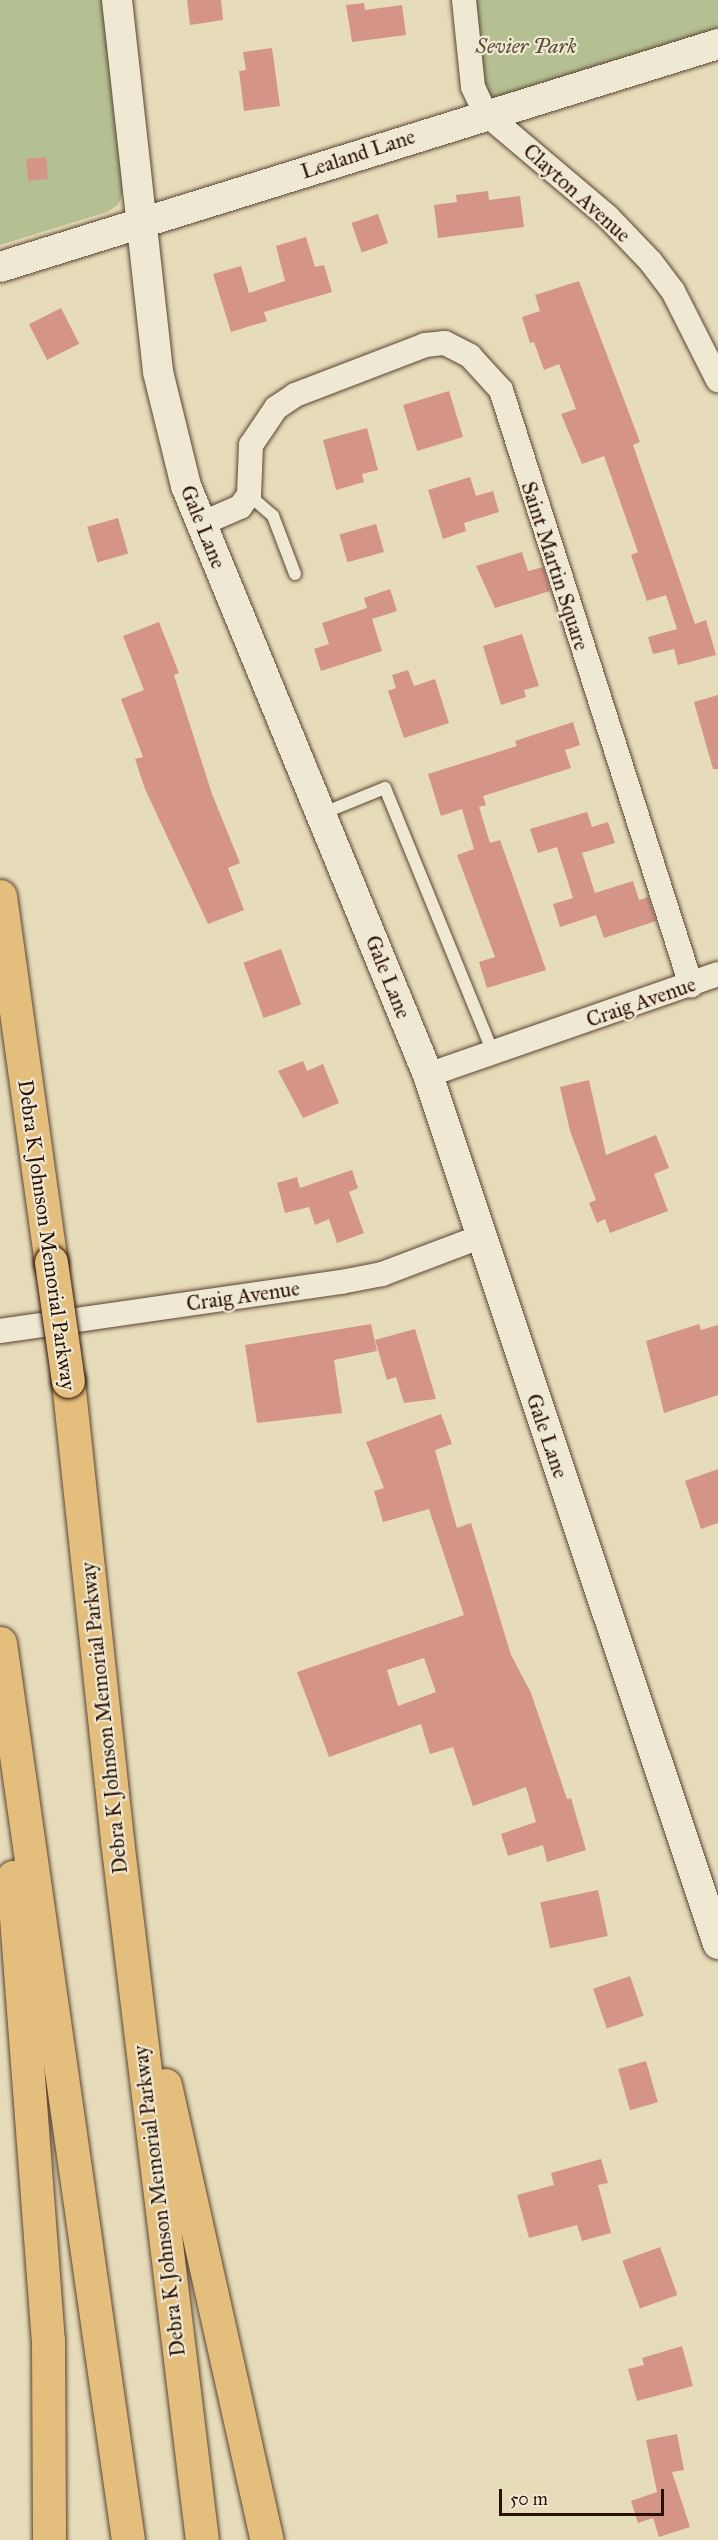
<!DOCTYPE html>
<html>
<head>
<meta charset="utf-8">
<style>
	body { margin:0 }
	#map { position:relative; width:718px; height:2540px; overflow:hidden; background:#e7dcba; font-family:"IM FELL Great Primer",serif }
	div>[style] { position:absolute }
	.green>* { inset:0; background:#b4c091 }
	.building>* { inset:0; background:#d59488; transform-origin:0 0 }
	.roads { filter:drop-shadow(0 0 2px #5a4432) drop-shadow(0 0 2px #5a4432) }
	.service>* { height:12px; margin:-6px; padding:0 6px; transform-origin:6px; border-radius:6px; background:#efe8d2 }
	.minor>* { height:24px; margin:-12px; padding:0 12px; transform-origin:12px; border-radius:12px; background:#efe8d2 }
	.tertiary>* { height:30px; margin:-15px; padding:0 15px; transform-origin:15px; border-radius:15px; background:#efe8d2 }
	.motorway>* { height:33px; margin:-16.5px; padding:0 16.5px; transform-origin:16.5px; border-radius:16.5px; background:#e4be7d }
	.bridges { filter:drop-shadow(0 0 2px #2b1105) drop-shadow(0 0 2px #2b1105) }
	.motorway-bridge>* { height:33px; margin:-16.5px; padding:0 16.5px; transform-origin:16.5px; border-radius:16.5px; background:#e4be7d }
	span { translate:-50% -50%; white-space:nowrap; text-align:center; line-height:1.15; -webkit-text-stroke:4.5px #efe8d2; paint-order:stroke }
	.park-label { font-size:21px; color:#5b4e36; font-style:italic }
	.street-label { font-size:21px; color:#2b1105 }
	.scale { position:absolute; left:499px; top:2489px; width:165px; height:27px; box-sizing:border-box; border:3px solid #2b1105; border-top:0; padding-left:8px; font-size:18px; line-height:21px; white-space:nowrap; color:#2b1105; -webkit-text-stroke:4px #efe8d2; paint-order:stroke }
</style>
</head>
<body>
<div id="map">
	<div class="green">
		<div style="clip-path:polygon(0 0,106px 0,124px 191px,118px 205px,107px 212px,0 245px)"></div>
		<div style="clip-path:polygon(473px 0,718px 0,718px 34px,483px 107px)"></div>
	</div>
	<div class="building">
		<div style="clip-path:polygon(187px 0,221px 0,223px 20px,190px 25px)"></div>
		<div style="clip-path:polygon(364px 3px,365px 10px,402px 5px,406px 35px,352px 42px,346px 5px)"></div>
		<div style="clip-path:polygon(272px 48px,280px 106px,244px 111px,239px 71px,246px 70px,243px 52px)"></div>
		<div style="left:46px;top:157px;width:22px;height:20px;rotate:85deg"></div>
		<div style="clip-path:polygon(488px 191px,489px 200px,520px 196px,524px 227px,438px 238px,434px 205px,457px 202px,456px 195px)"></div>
		<div style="left:378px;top:214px;width:31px;height:28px;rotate:71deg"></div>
		<div style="clip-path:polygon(306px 237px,315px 267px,324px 265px,332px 292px,264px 312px,267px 321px,231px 332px,213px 274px,241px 266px,249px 293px,285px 281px,276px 246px)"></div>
		<div style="clip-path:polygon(579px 281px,640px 442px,633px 445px,695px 624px,706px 620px,716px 655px,678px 665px,674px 649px,653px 654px,648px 637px,677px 629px,666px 595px,647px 601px,631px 555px,638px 552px,604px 456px,582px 464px,561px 414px,576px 409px,559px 364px,544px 370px,534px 342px,530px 343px,522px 317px,540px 311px,535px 295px)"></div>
		<div style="left:61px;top:308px;width:40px;height:36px;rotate:63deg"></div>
		<div style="left:449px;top:391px;width:48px;height:48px;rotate:73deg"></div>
		<div style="clip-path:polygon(367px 428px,378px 470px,362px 474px,364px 482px,336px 490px,323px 440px)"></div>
		<div style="clip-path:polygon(470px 477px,476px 496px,493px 491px,499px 512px,464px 523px,466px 531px,443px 539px,428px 490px)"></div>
		<div style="left:118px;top:518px;width:37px;height:32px;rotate:74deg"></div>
		<div style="left:376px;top:524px;width:29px;height:38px;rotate:74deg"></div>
		<div style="clip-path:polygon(522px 552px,528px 571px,543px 567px,550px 591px,495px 608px,476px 566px)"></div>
		<div style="clip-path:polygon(390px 589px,397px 611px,372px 619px,382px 651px,321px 671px,314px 649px,329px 644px,322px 623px,367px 608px,364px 598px)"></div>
		<div style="clip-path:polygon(159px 622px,179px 673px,174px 675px,212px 794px,240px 863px,228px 868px,244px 910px,208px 924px,145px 789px,135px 759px,143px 757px,121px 699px,144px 690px,123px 636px)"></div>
		<div style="clip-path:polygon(522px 634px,539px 686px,524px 690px,526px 697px,501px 705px,483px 646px)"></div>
		<div style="clip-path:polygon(408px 670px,414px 686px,435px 679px,449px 723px,404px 738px,388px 691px,396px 688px,392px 675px)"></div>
		<div style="clip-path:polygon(718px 695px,718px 769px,713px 769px,694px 702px)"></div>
		<div style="clip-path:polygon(573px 722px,580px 745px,565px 750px,571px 768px,483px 796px,486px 805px,479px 807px,490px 843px,500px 840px,546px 970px,487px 988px,479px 962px,495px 957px,457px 855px,474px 849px,462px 809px,441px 816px,428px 774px,517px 746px,515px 741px)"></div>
		<div style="clip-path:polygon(587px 812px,592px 827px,608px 822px,615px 843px,582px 853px,595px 893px,633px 881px,639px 900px,648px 897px,656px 921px,604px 938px,596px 915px,560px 927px,553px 904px,573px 898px,557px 847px,538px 853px,530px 829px)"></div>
		<div style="left:281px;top:949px;width:59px;height:40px;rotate:70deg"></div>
		<div style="clip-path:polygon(303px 1061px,307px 1071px,323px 1064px,339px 1103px,303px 1118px,278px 1071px)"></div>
		<div style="clip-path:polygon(589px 1080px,606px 1155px,656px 1135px,669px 1168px,654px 1174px,668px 1211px,610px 1233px,605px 1219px,597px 1223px,589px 1203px,596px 1200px,570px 1131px,560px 1087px)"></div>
		<div style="clip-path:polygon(352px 1170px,358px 1188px,349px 1192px,364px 1233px,337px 1243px,329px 1219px,315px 1225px,309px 1207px,285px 1213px,277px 1183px,297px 1177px,300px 1188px)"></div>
		<div style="clip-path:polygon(371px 1324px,377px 1351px,334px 1360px,342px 1413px,257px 1423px,245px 1345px)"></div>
		<div style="clip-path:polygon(699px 1324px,701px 1330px,718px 1325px,718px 1395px,664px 1413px,646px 1341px)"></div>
		<div style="clip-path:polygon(415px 1329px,436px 1399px,404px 1403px,396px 1377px,387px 1380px,375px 1340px)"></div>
		<div style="clip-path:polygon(evenodd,441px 1414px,452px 1444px,435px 1450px,457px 1528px,471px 1523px,511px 1655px,531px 1693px,567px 1799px,571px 1798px,586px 1850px,547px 1862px,543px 1845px,508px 1856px,501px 1834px,536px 1822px,526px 1787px,473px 1806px,453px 1747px,430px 1754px,421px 1724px,329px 1757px,297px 1672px,464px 1615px,429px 1509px,383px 1522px,374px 1491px,384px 1488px,366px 1442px,441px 1414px,424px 1658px,436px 1692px,398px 1706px,387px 1670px,424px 1658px)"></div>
		<div style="clip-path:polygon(718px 1469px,718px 1523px,701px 1529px,685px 1481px)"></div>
		<div style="left:598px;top:1890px;width:47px;height:59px;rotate:78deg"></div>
		<div style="left:630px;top:1976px;width:42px;height:39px;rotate:71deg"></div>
		<div style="left:646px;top:2061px;width:43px;height:29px;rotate:74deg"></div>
		<div style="clip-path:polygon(601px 2159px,608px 2183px,598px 2185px,611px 2233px,582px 2241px,577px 2225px,529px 2238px,517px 2195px,554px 2185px,551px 2173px)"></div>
		<div style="left:660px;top:2247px;width:51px;height:40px;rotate:70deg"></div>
		<div style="clip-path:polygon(682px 2346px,693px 2386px,637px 2401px,628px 2369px,644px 2365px,642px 2358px)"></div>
		<div style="clip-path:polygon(677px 2434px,684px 2470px,672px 2472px,690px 2527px,659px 2537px,653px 2518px,638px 2523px,631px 2501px,657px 2492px,646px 2440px)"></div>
	</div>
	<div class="roads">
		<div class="service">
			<div style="left:249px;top:495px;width:32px;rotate:41deg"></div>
			<div style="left:273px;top:516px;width:62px;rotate:69.2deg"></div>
			<div style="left:321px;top:814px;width:69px;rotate:-22.1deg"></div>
			<div style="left:385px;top:788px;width:286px;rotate:67.8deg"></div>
		</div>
		<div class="minor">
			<div style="left:464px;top:0;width:87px;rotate:84.1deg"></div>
			<div style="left:473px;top:87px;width:29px;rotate:65deg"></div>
			<div style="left:485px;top:113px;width:161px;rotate:40.2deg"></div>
			<div style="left:608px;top:217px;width:62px;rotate:46.3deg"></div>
			<div style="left:651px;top:262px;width:36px;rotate:53deg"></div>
			<div style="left:673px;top:291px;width:100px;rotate:63.2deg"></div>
			<div style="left:201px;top:524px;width:43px;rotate:-23.6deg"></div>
			<div style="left:240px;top:507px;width:15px;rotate:-53deg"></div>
			<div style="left:249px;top:495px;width:50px;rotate:-87.7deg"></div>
			<div style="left:251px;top:445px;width:45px;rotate:-56deg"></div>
			<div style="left:276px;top:408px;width:23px;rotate:-34deg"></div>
			<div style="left:295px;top:395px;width:139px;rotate:-21deg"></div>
			<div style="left:425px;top:345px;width:20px;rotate:-6deg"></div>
			<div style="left:445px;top:343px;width:28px;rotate:27deg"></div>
			<div style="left:470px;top:356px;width:46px;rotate:47.6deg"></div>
			<div style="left:501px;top:390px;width:625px;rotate:72.29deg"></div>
			<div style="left:428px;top:1075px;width:307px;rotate:-19.2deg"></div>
			<div style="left:0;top:1331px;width:345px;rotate:-8.2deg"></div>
			<div style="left:341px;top:1282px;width:42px;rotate:-11deg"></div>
			<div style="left:382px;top:1274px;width:105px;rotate:-20.7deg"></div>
		</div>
		<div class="tertiary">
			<div style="left:117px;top:0;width:374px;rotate:83.7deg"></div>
			<div style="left:158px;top:372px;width:117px;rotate:76.2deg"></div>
			<div style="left:186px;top:486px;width:637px;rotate:67.66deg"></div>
			<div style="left:428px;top:1075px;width:916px;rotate:71.55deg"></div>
			<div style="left:0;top:267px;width:752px;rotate:-17.25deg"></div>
		</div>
		<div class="motorway">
			<div style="left:0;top:896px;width:370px;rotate:82.1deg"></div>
			<div style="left:68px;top:1381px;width:462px;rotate:83.9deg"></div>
			<div style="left:117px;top:1840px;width:705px;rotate:83.08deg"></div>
			<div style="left:0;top:1643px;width:906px;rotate:81.88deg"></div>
			<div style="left:13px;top:1877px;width:464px;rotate:85.7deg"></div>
			<div style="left:48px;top:2340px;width:200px;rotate:89.7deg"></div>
			<div style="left:165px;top:2085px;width:466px;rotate:77.4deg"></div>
		</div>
	</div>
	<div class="bridges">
		<div class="motorway-bridge">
			<div style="left:51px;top:1262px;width:120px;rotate:81.9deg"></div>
		</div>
	</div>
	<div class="park-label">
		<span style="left:526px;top:46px">Sevier Park</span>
	</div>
	<div class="street-label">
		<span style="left:358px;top:154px;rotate:-18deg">Lealand Lane</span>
		<span style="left:577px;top:193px;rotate:42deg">Clayton Avenue</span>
		<span style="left:203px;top:527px;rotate:68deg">Gale Lane</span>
		<span style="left:555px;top:566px;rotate:72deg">Saint Martin Square</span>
		<span style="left:388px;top:977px;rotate:68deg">Gale Lane</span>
		<span style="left:641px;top:1002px;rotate:-19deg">Craig Avenue</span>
		<span style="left:47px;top:1235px;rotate:82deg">Debra K Johnson Memorial Parkway</span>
		<span style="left:243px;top:1296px;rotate:-8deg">Craig Avenue</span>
		<span style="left:547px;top:1436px;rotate:71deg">Gale Lane</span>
		<span style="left:104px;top:1718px;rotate:-96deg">Debra K Johnson Memorial Parkway</span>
		<span style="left:159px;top:2201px;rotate:-97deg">Debra K Johnson Memorial Parkway</span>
	</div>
	<div class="scale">50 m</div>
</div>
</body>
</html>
